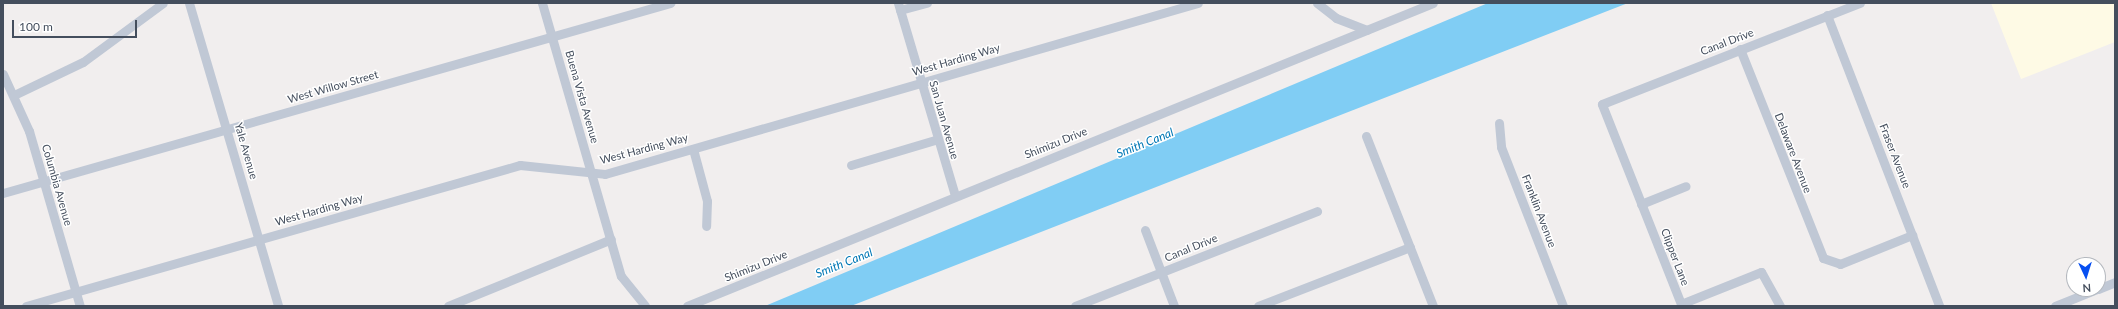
<!DOCTYPE html>
<html>
<head>
<meta charset="utf-8">
<style>
	body { margin:0 }
	#map { position:relative; width:2118px; height:309px; overflow:hidden; background:#f1eeee; font-family:Lato,sans-serif }
	div>[style] { position:absolute }
	.commercial>* { inset:0; background:#fefae5 }
	.water>* { inset:0; background:#80cdf4 }
	.minor>* { height:9px; margin:-4.5px; padding:0 4.5px; transform-origin:4.5px; border-radius:4.5px; background:#c0c8d5 }
	span { translate:-50% -50%; white-space:nowrap; text-align:center; line-height:1.15; -webkit-text-stroke:3px #fff; paint-order:stroke }
	.street-label { font-size:11px; color:#444e5d }
	.water-label { font-size:12px; color:#0077b5; font-style:italic }
	.frame { position:absolute; inset:0; border:4px solid #444e5d; pointer-events:none }
	.north { position:absolute; left:2066px; top:257px; width:40px; height:40px; box-sizing:border-box; background:#fff; border:1px solid #b4b8be; border-radius:50%; rotate:176deg; font-size:11px; font-weight:700; line-height:16px; text-align:center; color:#444e5d }
	.north::after { content:''; display:block; margin:auto; width:14px; height:18px; background:#074ff1; clip-path:polygon(50% 0,100% 100%,50% 72%,0 100%) }
	.scale { position:absolute; left:12px; top:20px; width:125px; height:18px; box-sizing:border-box; border:2px solid #444e5d; border-top:0; padding-left:5px; font-size:12px; line-height:14px; white-space:nowrap; color:#444e5d; -webkit-text-stroke:3px #fff; paint-order:stroke }
</style>
</head>
<body>
<div id="map">
	<div class="commercial">
		<div style="clip-path:polygon(1991px 3px,2115px 3px,2115px 42px,2021px 79px)"></div>
	</div>
	<div class="water">
		<div style="clip-path:polygon(1488px 3px,1628px 3px,851px 306px,765px 306px)"></div>
	</div>
	<div class="minor">
		<div style="left:189px;top:3px;width:316px;rotate:73.6deg"></div>
		<div style="left:542px;top:3px;width:284px;rotate:73.9deg"></div>
		<div style="left:621px;top:276px;width:38px;rotate:51deg"></div>
		<div style="left:898px;top:3px;width:201px;rotate:73.5deg"></div>
		<div style="left:1317px;top:3px;width:24px;rotate:38deg"></div>
		<div style="left:1336px;top:18px;width:33px;rotate:21deg"></div>
		<div style="left:900px;top:10px;width:28px;rotate:-15deg"></div>
		<div style="left:1827px;top:15px;width:312px;rotate:68.9deg"></div>
		<div style="left:1740px;top:49px;width:225px;rotate:68.3deg"></div>
		<div style="left:1823px;top:258px;width:18px;rotate:19deg"></div>
		<div style="left:1840px;top:264px;width:78px;rotate:-21.9deg"></div>
		<div style="left:3px;top:74px;width:63px;rotate:65.5deg"></div>
		<div style="left:29px;top:131px;width:182px;rotate:73.8deg"></div>
		<div style="left:14px;top:95px;width:76px;rotate:-25.6deg"></div>
		<div style="left:83px;top:62px;width:99px;rotate:-36.4deg"></div>
		<div style="left:1499px;top:123px;width:24px;rotate:85deg"></div>
		<div style="left:1501px;top:147px;width:171px;rotate:68.7deg"></div>
		<div style="left:1366px;top:136px;width:183px;rotate:68.5deg"></div>
		<div style="left:693px;top:149px;width:54px;rotate:74.9deg"></div>
		<div style="left:707px;top:201px;width:25px;rotate:92deg"></div>
		<div style="left:851px;top:165px;width:91px;rotate:-16.6deg"></div>
		<div style="left:3px;top:193px;width:694px;rotate:-15.9deg"></div>
		<div style="left:1641px;top:204px;width:48px;rotate:-21.8deg"></div>
		<div style="left:1145px;top:230px;width:81px;rotate:69.1deg"></div>
		<div style="left:2098px;top:289px;width:18px;rotate:-22deg"></div>
		<div style="left:26px;top:306px;width:514px;rotate:-15.93deg"></div>
		<div style="left:520px;top:165px;width:85px;rotate:6deg"></div>
		<div style="left:605px;top:174px;width:617px;rotate:-16.09deg"></div>
		<div style="left:448px;top:306px;width:176px;rotate:-22.3deg"></div>
		<div style="left:687px;top:306px;width:805px;rotate:-22.11deg"></div>
		<div style="left:1075px;top:306px;width:260px;rotate:-21.4deg"></div>
		<div style="left:1258px;top:306px;width:163px;rotate:-21.2deg"></div>
		<div style="left:1780px;top:306px;width:39px;rotate:-119deg"></div>
		<div style="left:1761px;top:272px;width:86px;rotate:158.2deg"></div>
		<div style="left:1681px;top:304px;width:215px;rotate:-111.6deg"></div>
		<div style="left:1602px;top:104px;width:277px;rotate:-21.4deg"></div>
		<div style="left:2055px;top:306px;width:45px;rotate:-22deg"></div>
	</div>
	<div class="street-label">
		<span style="left:1727px;top:42px;rotate:-21deg">Canal Drive</span>
		<span style="left:956px;top:60px;rotate:-16deg">West Harding Way</span>
		<span style="left:333px;top:87px;rotate:-16deg">West Willow Street</span>
		<span style="left:582px;top:97px;rotate:74deg">Buena Vista Avenue</span>
		<span style="left:944px;top:120px;rotate:74deg">San Juan Avenue</span>
		<span style="left:1056px;top:143px;rotate:-22deg">Shimizu Drive</span>
		<span style="left:644px;top:149px;rotate:-15deg">West Harding Way</span>
		<span style="left:246px;top:151px;rotate:74deg">Yale Avenue</span>
		<span style="left:1793px;top:153px;rotate:69deg">Delaware Avenue</span>
		<span style="left:1895px;top:156px;rotate:69deg">Fraser Avenue</span>
		<span style="left:57px;top:185px;rotate:74deg">Columbia Avenue</span>
		<span style="left:319px;top:210px;rotate:-16deg">West Harding Way</span>
		<span style="left:1539px;top:211px;rotate:69deg">Franklin Avenue</span>
		<span style="left:1191px;top:248px;rotate:-22deg">Canal Drive</span>
		<span style="left:1675px;top:257px;rotate:69deg">Clipper Lane</span>
		<span style="left:756px;top:266px;rotate:-22deg">Shimizu Drive</span>
	</div>
	<div class="water-label">
		<span style="left:1145px;top:143px;rotate:-22deg">Smith Canal</span>
		<span style="left:844px;top:263px;rotate:-22deg">Smith Canal</span>
	</div>
	<div class="frame"></div>
	<div class="north">N</div>
	<div class="scale">100 m</div>
</div>
</body>
</html>
